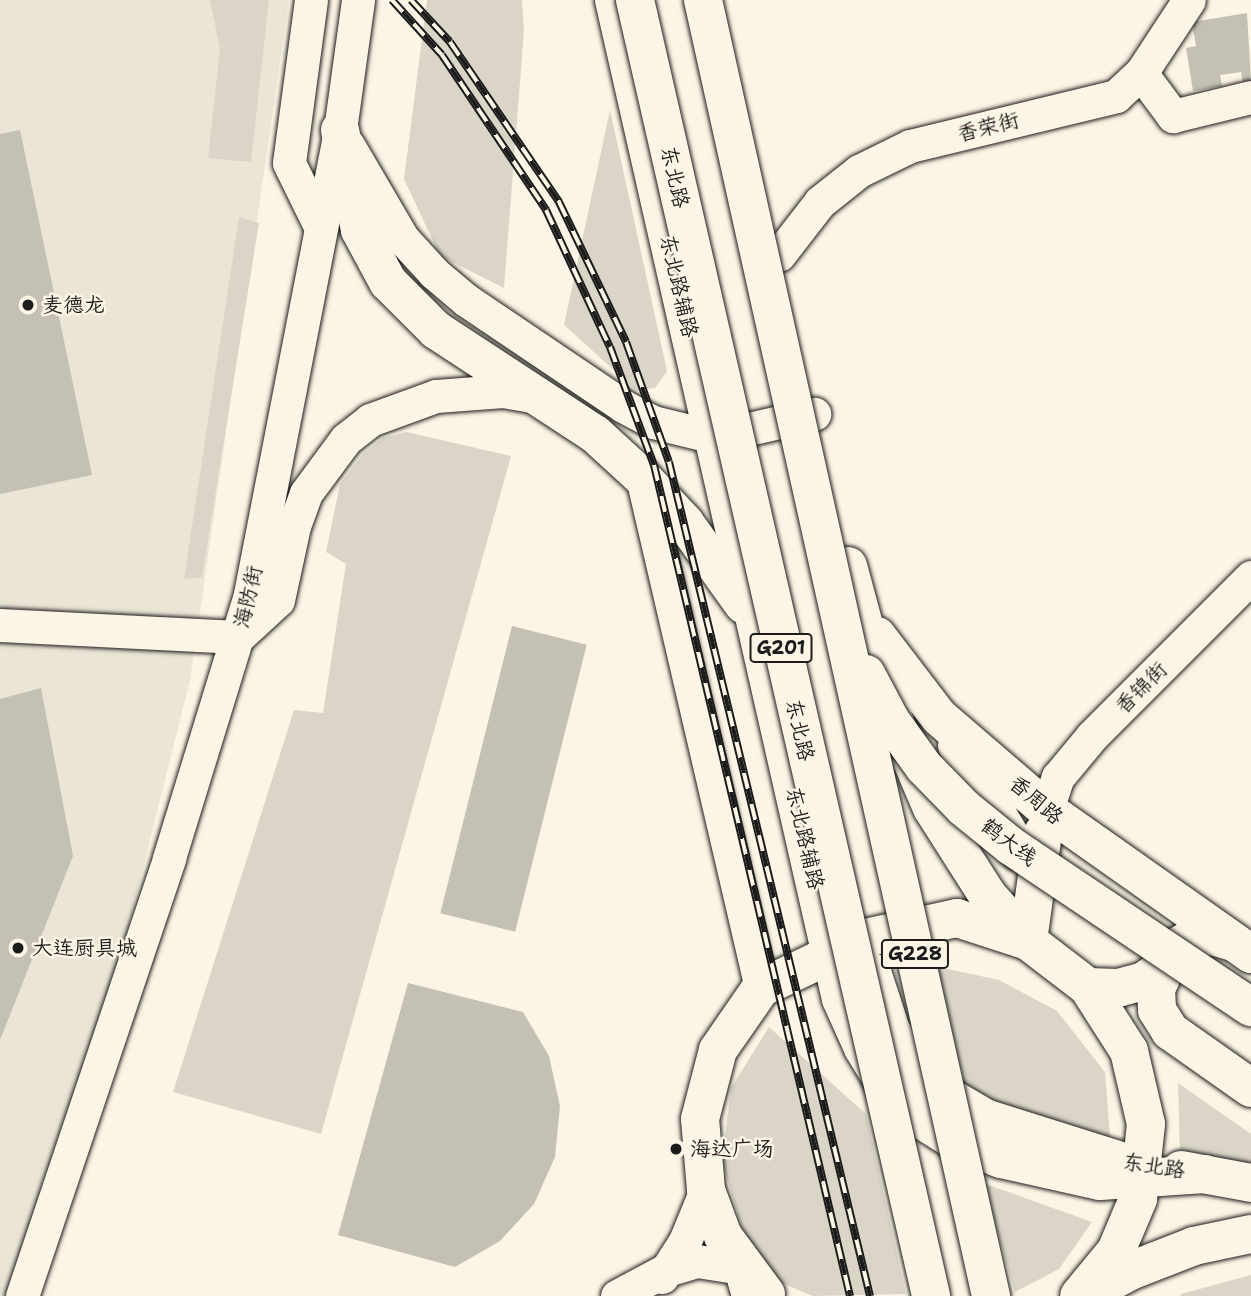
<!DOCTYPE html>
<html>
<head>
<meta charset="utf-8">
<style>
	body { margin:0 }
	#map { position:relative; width:1251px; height:1296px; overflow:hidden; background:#fcf5e5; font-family:"Shantell Sans","LXGW WenKai TC",sans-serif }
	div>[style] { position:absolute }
	.built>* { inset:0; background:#ebe5d6 }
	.green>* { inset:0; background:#dbd5c8 }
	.building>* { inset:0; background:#c4c0b3; transform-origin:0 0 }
	.roads { filter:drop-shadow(0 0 2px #1c1c1c) drop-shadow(0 0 2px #1c1c1c) }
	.minor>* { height:33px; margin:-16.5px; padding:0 16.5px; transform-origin:16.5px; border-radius:16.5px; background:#fcf5e5 }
	.major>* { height:38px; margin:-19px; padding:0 19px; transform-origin:19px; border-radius:19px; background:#fcf5e5 }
	.highway>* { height:38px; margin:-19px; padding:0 19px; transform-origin:19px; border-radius:19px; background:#fcf5e5 }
	.rail>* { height:8px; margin-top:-4px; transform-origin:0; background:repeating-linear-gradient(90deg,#fcf5e5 0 16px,#1c1c1c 0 32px); box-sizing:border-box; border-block:2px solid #1c1c1c }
	.bridges { filter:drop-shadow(0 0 2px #1c1c1c) drop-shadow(0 0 2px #1c1c1c) }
	.highway-bridge>* { height:38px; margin:-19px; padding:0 19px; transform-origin:19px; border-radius:19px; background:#fcf5e5 }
	.dots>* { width:19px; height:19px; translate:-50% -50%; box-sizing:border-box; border:4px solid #fcf5e5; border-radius:50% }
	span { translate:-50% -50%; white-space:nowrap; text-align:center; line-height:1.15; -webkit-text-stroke:5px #fcf5e5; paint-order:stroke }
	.shield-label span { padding:2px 5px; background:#fcf5e5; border:2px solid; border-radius:5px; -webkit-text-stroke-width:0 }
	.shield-label { font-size:19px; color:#1c1c1c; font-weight:700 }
	.street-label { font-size:21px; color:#1c1c1c }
	.poi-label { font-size:21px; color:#1c1c1c }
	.left { translate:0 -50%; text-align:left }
</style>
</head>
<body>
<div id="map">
	<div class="built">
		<div style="clip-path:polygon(0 0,289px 0,190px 680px,36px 1296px,0 1296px)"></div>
	</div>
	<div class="green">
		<div style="clip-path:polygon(210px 0,269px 0,251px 162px,208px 158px,220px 49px)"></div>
		<div style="clip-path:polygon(427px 0,522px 0,524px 30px,504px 288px,440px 256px,404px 179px)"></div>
		<div style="clip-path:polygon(610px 110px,667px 371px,655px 388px,636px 390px,564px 325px)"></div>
		<div style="clip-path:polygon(239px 217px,259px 223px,202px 577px,184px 579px)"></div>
		<div style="clip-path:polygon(406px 432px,511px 456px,321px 1134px,173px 1092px,294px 710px,323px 713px,346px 564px,326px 552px,340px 484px,363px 454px,383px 438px)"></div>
		<div style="clip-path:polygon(938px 967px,999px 980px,1057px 1011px,1105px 1072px,1110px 1137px,967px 1096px)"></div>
		<div style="clip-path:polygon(769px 1027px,866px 1114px,906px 1294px,813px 1296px,779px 1282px,743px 1232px,722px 1161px,731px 1088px)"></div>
		<div style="clip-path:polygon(1178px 1083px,1251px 1134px,1251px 1172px,1180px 1158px)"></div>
		<div style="clip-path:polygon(983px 1183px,1092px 1222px,1059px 1269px,1015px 1292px)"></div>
		<div style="clip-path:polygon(1251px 1275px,1251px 1296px,1180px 1296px,1181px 1294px)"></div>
	</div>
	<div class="building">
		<div style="clip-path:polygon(1247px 13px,1251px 81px,1243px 83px,1241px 72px,1220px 75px,1222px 86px,1193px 91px,1186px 48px,1196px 46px,1192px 22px)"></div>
		<div style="clip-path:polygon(20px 130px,92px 475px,0 494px,0 134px)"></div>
		<div style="left:512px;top:626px;width:77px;height:296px;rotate:14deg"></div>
		<div style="clip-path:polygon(41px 688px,73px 856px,0 1040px,0 699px)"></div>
		<div style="clip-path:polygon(408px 983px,523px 1012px,549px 1056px,560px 1106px,555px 1157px,534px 1204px,500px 1241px,455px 1267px,338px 1235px)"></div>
	</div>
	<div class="roads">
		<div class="minor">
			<div style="left:311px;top:0;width:164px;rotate:97.7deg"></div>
			<div style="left:289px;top:163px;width:72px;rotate:63.8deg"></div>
			<div style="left:1141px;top:73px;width:54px;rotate:53.3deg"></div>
			<div style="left:1173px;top:116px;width:80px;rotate:-13.7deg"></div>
			<div style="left:348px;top:145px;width:109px;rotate:59.7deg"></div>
			<div style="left:403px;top:239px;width:46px;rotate:47.6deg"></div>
			<div style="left:434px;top:273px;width:42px;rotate:40.2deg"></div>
			<div style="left:466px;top:300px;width:189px;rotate:34deg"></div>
			<div style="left:623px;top:406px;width:34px;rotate:28deg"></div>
			<div style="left:653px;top:422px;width:63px;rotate:13.8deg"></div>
			<div style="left:714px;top:437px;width:103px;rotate:-13deg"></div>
			<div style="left:779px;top:255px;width:67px;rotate:-52.3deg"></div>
			<div style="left:820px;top:202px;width:50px;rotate:-38.5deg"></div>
			<div style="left:859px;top:171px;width:57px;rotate:-26.1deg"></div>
			<div style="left:910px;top:146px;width:212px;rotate:-13.6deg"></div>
			<div style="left:1116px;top:96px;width:34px;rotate:-43deg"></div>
			<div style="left:1141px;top:73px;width:87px;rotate:-56.7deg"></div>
			<div style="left:642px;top:477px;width:525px;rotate:76.89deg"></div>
			<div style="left:0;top:625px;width:238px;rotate:2.9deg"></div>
			<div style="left:238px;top:637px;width:54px;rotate:-42.8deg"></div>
			<div style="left:278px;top:600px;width:76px;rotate:-77.8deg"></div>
			<div style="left:294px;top:526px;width:35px;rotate:-70deg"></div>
			<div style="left:306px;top:493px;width:67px;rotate:-53.5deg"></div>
			<div style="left:346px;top:439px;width:31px;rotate:-38deg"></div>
			<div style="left:370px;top:420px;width:70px;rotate:-20deg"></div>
			<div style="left:436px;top:396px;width:67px;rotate:-4.3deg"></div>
			<div style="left:503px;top:391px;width:35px;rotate:10deg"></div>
			<div style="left:1047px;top:810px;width:35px;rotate:-72deg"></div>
			<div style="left:1058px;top:777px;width:53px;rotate:-50.3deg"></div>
			<div style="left:1092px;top:736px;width:225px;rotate:-45deg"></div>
			<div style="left:662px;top:1277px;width:43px;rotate:-57.4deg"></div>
			<div style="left:685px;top:1241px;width:55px;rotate:-67.6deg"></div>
			<div style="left:22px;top:1296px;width:462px;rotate:-71.4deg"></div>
			<div style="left:169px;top:858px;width:276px;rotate:-72.9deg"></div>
			<div style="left:250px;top:594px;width:473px;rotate:-79deg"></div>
			<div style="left:340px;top:130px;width:131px;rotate:-82.1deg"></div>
			<div style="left:617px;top:1296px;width:53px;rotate:-28deg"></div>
			<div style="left:664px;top:1271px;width:34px;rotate:-17deg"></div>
			<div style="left:697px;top:1261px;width:47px;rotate:8.7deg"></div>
		</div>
		<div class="major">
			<div style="left:614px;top:0;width:1024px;rotate:77.2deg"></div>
			<div style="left:841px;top:999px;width:54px;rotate:65.8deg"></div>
			<div style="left:863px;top:1048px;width:44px;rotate:58.8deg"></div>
			<div style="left:886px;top:1086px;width:44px;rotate:45deg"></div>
			<div style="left:917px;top:1117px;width:47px;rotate:32deg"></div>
			<div style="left:957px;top:1142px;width:47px;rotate:21.1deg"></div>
			<div style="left:1001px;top:1159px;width:101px;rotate:12.5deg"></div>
			<div style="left:1100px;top:1181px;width:105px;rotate:-3.8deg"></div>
			<div style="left:340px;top:130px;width:102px;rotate:78.7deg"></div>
			<div style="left:360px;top:230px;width:59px;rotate:61.7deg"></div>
			<div style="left:388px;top:282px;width:68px;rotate:45deg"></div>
			<div style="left:436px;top:330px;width:190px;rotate:33.2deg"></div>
			<div style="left:595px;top:434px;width:64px;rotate:42.5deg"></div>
			<div style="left:642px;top:477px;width:63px;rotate:46.9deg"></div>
			<div style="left:685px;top:523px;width:100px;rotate:54.4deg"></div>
			<div style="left:848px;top:566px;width:131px;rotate:74.9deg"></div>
			<div style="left:882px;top:692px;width:126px;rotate:66.7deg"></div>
			<div style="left:932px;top:808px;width:104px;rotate:57.5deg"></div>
			<div style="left:988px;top:896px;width:58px;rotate:47.8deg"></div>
			<div style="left:877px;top:636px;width:102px;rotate:52.6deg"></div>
			<div style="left:939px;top:717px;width:143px;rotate:40.7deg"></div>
			<div style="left:1047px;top:810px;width:250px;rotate:35.2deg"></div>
			<div style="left:957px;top:746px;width:122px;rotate:59.4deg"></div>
			<div style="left:1028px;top:941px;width:109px;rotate:-82.1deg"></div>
			<div style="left:872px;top:972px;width:61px;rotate:71.9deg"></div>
			<div style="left:891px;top:1030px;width:44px;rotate:57deg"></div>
			<div style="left:915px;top:1067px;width:40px;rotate:43deg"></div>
			<div style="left:944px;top:1094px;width:48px;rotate:30.3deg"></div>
			<div style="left:985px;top:1118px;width:139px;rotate:17.5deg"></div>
			<div style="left:1088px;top:987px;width:30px;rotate:2deg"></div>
			<div style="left:1118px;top:988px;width:27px;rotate:-15deg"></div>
			<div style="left:1144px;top:981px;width:24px;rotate:-36deg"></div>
			<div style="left:1181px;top:1170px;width:71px;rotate:10.5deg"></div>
			<div style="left:766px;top:1294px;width:72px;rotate:-126.6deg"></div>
			<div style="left:723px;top:1236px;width:49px;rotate:-110.3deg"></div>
			<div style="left:706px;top:1190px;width:71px;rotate:-94.8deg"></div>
			<div style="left:700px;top:1119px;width:71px;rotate:-75.4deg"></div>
			<div style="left:718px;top:1050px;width:75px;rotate:-55.3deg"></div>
			<div style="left:761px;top:988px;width:115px;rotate:-25.7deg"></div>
			<div style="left:865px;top:938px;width:94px;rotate:-12.3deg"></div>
			<div style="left:957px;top:918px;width:75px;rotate:17.9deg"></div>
			<div style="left:1028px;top:941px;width:76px;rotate:37.5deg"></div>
			<div style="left:1088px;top:987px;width:76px;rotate:57.4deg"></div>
			<div style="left:1129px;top:1051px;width:75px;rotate:76.9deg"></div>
			<div style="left:1146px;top:1124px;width:75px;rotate:96.1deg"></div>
			<div style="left:1138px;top:1199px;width:56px;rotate:112.9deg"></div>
			<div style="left:1116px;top:1251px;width:58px;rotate:129.4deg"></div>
		</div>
		<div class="highway">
			<div style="left:1233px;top:942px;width:22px;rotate:-164deg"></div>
			<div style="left:1212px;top:936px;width:20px;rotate:174deg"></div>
			<div style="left:1192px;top:938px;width:20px;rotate:150deg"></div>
			<div style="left:1175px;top:948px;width:45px;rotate:114.9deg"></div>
			<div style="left:1156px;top:989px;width:21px;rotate:87deg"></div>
			<div style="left:1157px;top:1010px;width:25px;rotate:58deg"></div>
			<div style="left:1170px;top:1031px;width:99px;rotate:35.1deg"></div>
			<div style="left:743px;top:1268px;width:29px;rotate:74deg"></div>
			<div style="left:1084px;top:1296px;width:52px;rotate:-28.5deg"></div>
			<div style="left:1130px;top:1271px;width:69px;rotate:-21.3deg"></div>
			<div style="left:1194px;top:1246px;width:58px;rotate:-11.9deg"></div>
		</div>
	</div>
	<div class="rail">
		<div style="left:392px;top:0;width:74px;rotate:47.7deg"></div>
		<div style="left:442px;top:55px;width:187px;rotate:56.1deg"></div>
		<div style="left:546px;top:210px;width:151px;rotate:65deg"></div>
		<div style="left:610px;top:347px;width:126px;rotate:69.6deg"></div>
		<div style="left:654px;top:465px;width:854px;rotate:76.73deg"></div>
		<div style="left:411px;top:0;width:57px;rotate:47.1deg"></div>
		<div style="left:450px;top:42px;width:194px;rotate:55.7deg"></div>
		<div style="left:559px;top:202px;width:155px;rotate:64.4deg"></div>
		<div style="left:626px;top:342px;width:127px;rotate:70.3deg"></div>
		<div style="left:669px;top:462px;width:858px;rotate:76.45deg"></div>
	</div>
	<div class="bridges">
		<div class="highway-bridge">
			<div style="left:635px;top:0;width:1329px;rotate:77.13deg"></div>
			<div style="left:703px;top:0;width:1328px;rotate:77.47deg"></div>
			<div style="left:866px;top:674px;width:53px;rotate:62deg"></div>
			<div style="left:891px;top:721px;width:57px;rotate:54.3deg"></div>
			<div style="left:924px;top:767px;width:57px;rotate:45.7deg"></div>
			<div style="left:964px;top:808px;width:60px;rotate:39deg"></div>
			<div style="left:1011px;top:846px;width:289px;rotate:33.9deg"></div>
		</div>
	</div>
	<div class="dots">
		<div style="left:28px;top:305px;background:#1c1c1c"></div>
		<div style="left:18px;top:948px;background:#1c1c1c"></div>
		<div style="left:676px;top:1149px;background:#1c1c1c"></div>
	</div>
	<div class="shield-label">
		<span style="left:781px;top:648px">G201</span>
		<span style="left:915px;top:954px">G228</span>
	</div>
	<div class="street-label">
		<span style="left:988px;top:127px;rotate:-14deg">香荣街</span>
		<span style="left:675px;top:177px;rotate:77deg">东北路</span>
		<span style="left:679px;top:286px;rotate:77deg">东北路辅路</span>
		<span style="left:248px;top:597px;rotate:-77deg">海防街</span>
		<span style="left:1141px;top:688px;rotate:-45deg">香锦街</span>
		<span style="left:800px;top:730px;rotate:77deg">东北路</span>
		<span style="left:1036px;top:800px;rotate:40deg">香周路</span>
		<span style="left:805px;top:838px;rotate:77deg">东北路辅路</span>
		<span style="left:1009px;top:842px;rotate:37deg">鹤大线</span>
		<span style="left:1154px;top:1166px;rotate:9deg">东北路</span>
	</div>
	<div class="poi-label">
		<span class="left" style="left:42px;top:305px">麦德龙</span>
		<span class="left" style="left:32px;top:948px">大连厨具城</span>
		<span class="left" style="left:690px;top:1149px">海达广场</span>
	</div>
</div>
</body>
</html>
